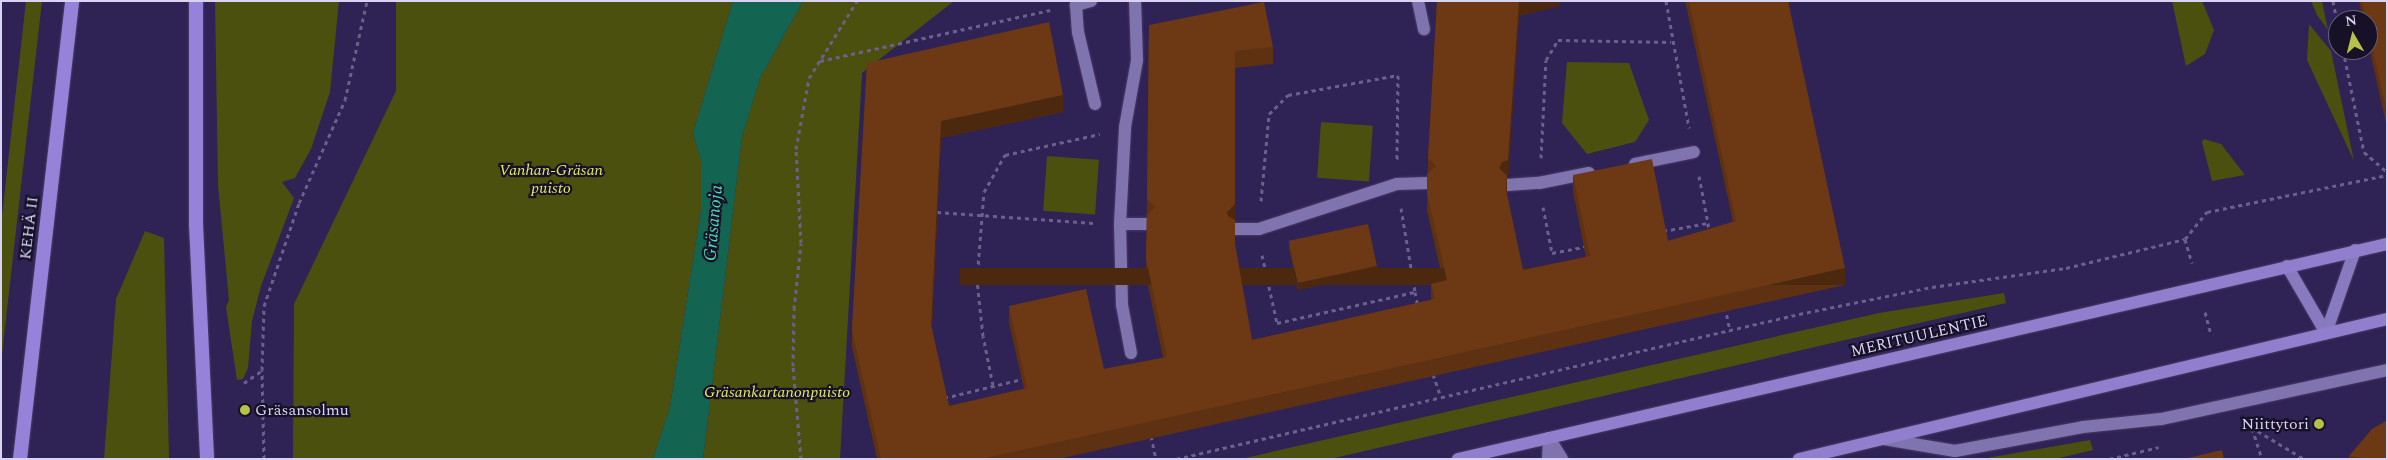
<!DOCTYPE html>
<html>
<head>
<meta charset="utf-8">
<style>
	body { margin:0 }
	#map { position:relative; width:2388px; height:460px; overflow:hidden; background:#2f2254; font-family:Spectral,serif }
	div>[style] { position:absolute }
	.green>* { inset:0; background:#4c500f; transform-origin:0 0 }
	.water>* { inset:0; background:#136552 }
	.path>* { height:3px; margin-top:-1.5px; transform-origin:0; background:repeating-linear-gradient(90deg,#6b608c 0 4px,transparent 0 8px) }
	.roads { filter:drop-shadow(0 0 1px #4b3c69) drop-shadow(0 0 1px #4b3c69) }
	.service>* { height:12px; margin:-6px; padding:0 6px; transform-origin:6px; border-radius:6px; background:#8074ae }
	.minor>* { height:12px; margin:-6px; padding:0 6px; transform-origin:6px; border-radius:6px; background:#8074ae }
	.secondary>* { height:12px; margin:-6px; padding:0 6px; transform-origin:6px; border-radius:6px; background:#887abe }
	.primary>* { height:12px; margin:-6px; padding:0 6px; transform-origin:6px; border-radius:6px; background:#917fce }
	.trunk>* { height:14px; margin:-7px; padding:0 7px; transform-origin:7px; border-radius:7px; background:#9683d9 }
	.wall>* { inset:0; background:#5d3111 }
	.shaded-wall>* { inset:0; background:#4c280e; transform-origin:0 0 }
	.building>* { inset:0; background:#6c3914; transform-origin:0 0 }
	.dots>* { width:14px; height:14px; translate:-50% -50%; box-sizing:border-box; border:2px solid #161127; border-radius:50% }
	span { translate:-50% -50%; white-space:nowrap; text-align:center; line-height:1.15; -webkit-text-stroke:4.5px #161127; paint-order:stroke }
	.park-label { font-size:16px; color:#e1eb5b; font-style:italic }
	.street-label { font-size:16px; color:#dad4f4 }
	.poi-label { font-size:16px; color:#dad4f4 }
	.left { translate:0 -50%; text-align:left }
	.right { translate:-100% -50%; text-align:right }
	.water-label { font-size:18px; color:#4bdab6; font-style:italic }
	.frame { position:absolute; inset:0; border:2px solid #dad4f4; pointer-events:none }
	.north { position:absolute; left:2328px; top:10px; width:50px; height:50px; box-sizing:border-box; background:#161127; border:1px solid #645f79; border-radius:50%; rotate:352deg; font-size:14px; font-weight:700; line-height:20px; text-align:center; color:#dad4f4 }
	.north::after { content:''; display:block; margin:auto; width:18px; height:22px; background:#b8c147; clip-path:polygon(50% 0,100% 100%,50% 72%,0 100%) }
</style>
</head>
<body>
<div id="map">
	<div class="green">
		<div style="clip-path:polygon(26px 1px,42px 1px,1px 363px,1px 225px)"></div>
		<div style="clip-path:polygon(215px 1px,339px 1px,330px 92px,311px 149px,295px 178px,282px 182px,294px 198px,261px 286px,252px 321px,248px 368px,243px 379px,237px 380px,226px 307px,229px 300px,218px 185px)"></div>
		<div style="clip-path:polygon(396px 1px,733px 1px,693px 133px,701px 161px,701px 210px,670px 407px,653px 459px,293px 459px,294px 304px,396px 91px)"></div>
		<div style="clip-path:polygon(803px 1px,954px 1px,862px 73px,840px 459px,703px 459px,742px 137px,760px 78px)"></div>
		<div style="clip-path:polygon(2172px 1px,2202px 1px,2214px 30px,2205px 54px,2186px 66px)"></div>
		<div style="clip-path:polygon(2311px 1px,2322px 1px,2328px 30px,2317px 15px)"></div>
		<div style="clip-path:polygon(2309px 24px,2331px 51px,2354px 161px,2307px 60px)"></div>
		<div style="clip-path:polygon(1567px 62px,1629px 63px,1649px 120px,1635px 142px,1587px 154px,1562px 123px)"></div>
		<div style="left:1321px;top:122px;width:52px;height:56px;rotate:4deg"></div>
		<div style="clip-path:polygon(2204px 139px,2221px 144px,2245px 175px,2212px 181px,2202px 142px)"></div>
		<div style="left:1047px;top:156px;width:52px;height:55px;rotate:4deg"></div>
		<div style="clip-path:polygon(145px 231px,164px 238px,169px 459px,104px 459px,116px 299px)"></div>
		<div style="clip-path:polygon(2004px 293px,2006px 303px,1330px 459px,1241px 459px,1879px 313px)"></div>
		<div style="clip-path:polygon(2090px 440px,2093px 450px,2055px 459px,1982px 459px)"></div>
	</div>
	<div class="water">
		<div style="clip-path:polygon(733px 1px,803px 1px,760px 78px,742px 137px,703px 459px,653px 459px,670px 407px,701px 210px,701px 161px,693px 133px)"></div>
	</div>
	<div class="path">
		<div style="left:1666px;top:1px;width:129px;rotate:79.7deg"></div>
		<div style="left:2333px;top:1px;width:25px;rotate:79deg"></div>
		<div style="left:2343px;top:50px;width:104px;rotate:78.4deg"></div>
		<div style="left:2364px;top:152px;width:30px;rotate:41deg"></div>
		<div style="left:820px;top:61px;width:236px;rotate:-12.5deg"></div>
		<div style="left:1541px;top:158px;width:98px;rotate:-87.1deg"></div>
		<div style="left:1546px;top:60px;width:23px;rotate:-59deg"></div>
		<div style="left:1558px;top:40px;width:113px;rotate:1deg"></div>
		<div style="left:1699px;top:176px;width:48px;rotate:79.2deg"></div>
		<div style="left:1261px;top:201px;width:87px;rotate:-84.7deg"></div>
		<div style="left:1269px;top:114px;width:27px;rotate:-45deg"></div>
		<div style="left:1288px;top:95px;width:112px;rotate:-10.3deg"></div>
		<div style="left:1398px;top:75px;width:85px;rotate:90.7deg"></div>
		<div style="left:1543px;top:207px;width:47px;rotate:78.9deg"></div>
		<div style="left:1552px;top:253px;width:37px;rotate:-11deg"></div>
		<div style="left:1401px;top:208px;width:85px;rotate:80.5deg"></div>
		<div style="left:937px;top:212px;width:157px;rotate:4deg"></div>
		<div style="left:1663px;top:231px;width:46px;rotate:-10.1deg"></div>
		<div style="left:1708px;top:223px;width:9px;rotate:84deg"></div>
		<div style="left:2185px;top:239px;width:25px;rotate:74deg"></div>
		<div style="left:1262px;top:255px;width:70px;rotate:77.6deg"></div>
		<div style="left:1277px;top:323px;width:141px;rotate:-12.7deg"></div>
		<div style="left:1415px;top:292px;width:15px;rotate:79deg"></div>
		<div style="left:1725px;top:307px;width:25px;rotate:78deg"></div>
		<div style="left:2205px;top:312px;width:24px;rotate:75deg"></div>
		<div style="left:1433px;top:374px;width:24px;rotate:71deg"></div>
		<div style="left:244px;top:383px;width:21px;rotate:-35deg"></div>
		<div style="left:993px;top:385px;width:50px;rotate:-101.5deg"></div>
		<div style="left:983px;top:336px;width:56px;rotate:-96.1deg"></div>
		<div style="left:977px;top:280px;width:88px;rotate:-85.5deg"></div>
		<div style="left:984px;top:192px;width:43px;rotate:-60.4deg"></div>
		<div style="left:1005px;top:155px;width:97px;rotate:-12.5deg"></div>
		<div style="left:944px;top:398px;width:84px;rotate:-13.7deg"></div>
		<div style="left:2251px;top:427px;width:62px;rotate:31.1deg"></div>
		<div style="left:2252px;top:428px;width:33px;rotate:72deg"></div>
		<div style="left:1151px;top:436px;width:24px;rotate:78deg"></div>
		<div style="left:264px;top:459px;width:89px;rotate:-91.3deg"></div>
		<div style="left:262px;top:370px;width:64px;rotate:-88.2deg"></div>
		<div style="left:264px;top:306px;width:109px;rotate:-71.2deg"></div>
		<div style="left:299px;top:203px;width:113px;rotate:-65.9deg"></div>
		<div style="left:345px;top:100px;width:101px;rotate:-77.5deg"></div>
		<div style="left:801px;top:459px;width:93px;rotate:-94.9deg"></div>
		<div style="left:793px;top:366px;width:57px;rotate:-89deg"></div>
		<div style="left:794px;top:309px;width:66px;rotate:-83.9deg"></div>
		<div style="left:801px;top:243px;width:94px;rotate:-93deg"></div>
		<div style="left:796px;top:149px;width:72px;rotate:-79.6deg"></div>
		<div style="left:809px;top:78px;width:91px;rotate:-58.1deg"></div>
		<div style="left:1176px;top:459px;width:640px;rotate:-13.1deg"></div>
		<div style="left:1799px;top:314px;width:136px;rotate:-11.5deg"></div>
		<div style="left:1932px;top:287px;width:135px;rotate:-8.1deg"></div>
		<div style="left:2066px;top:268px;width:122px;rotate:-13.7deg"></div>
		<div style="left:2185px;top:239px;width:35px;rotate:-51deg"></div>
		<div style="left:2207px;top:212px;width:184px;rotate:-11.6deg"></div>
		<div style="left:2109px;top:459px;width:51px;rotate:-13.5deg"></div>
	</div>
	<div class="roads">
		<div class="service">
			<div style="left:1091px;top:1px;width:16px;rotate:165deg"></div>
			<div style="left:1076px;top:5px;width:27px;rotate:86deg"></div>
			<div style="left:1078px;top:32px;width:74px;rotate:76.7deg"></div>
			<div style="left:1418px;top:1px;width:29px;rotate:78deg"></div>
			<div style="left:1635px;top:164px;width:60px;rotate:-11.5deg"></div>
			<div style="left:1507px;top:185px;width:32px;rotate:-4deg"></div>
			<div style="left:1539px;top:183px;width:51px;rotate:-11.3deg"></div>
			<div style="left:1120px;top:224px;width:27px"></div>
			<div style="left:1235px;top:229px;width:24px"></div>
			<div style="left:1259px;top:229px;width:145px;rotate:-18.1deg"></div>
			<div style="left:1397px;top:184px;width:31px;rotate:-2deg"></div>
			<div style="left:1131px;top:353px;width:49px;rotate:-100.6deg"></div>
			<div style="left:1122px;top:305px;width:81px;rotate:-91.4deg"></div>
			<div style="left:1120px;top:224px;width:97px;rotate:-87deg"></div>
			<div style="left:1125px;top:127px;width:68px;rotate:-79.8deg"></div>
			<div style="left:1137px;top:60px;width:59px;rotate:-91.9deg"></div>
			<div style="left:1884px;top:439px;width:72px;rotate:9.6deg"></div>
			<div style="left:1955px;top:451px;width:130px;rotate:-10.6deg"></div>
			<div style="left:2083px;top:427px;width:78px;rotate:-5.9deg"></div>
			<div style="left:2161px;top:419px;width:231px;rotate:-12.2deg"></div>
		</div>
		<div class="minor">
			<div style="left:1549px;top:438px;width:25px;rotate:58deg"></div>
			<div style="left:1548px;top:459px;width:21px;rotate:-87deg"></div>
		</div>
		<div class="secondary">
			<div style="left:2287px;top:266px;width:78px;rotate:59.8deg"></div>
			<div style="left:2326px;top:333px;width:88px;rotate:-70.7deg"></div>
		</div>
		<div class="primary">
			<div style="left:1458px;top:459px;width:954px;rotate:-13.03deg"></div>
			<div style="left:1799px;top:459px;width:604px;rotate:-13.39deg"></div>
		</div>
		<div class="trunk">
			<div style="left:196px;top:1px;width:223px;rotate:90deg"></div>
			<div style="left:196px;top:224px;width:235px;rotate:87.3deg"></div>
			<div style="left:20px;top:459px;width:461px;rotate:-83.5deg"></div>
		</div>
	</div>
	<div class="wall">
		<div style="clip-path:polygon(1437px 1px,1559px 1px,1559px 6px,1519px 16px,1508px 177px,1507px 177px,1507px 194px,1523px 270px,1586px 257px,1573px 192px,1573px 175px,1668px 241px,1733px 222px,1685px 1px,1788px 1px,1845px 285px,1058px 459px,877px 459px,852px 347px,852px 330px,867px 63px,1063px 112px,941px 138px,932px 328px,949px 406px,1024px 389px,1009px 323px,1009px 306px,1104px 369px,1163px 358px,1146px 276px,1149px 25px,1273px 47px,1273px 64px,1235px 68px,1235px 244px,1252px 340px,1431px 300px,1431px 284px,1443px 281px,1427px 211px,1428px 158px)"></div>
		<div style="clip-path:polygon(2359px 1px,2387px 1px,2387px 128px,2368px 43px,2368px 20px,2363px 20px)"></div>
		<div style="clip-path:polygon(1289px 242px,1377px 273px,1298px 290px,1289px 248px)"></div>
		<div style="clip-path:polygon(2349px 456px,2387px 459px,2349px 459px)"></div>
	</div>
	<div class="shaded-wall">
		<div style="clip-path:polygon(1519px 1px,1559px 1px,1559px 6px,1519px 16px,1508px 177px,1507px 177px,1507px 193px,1499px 168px)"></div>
		<div style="clip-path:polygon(1063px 95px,1063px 112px,941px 138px,931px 342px,931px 325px,941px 121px)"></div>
		<div style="clip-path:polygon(1235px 204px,1235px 221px,1227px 229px,1227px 212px)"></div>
		<div style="clip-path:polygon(1377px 266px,1377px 273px,1298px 290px,1298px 284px)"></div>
		<div style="left:1845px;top:268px;width:17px;height:885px;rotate:90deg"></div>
	</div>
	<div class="building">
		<div style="clip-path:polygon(1437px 1px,1519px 1px,1508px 160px,1502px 162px,1499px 168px,1507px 176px,1506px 190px,1523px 270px,1590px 256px,1573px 175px,1652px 159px,1668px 241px,1736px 221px,1689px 1px,1788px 1px,1845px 268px,981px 459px,881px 459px,852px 330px,867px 63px,1049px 22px,1063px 95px,941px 121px,931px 325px,949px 406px,1027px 388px,1009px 306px,1086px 289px,1104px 369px,1167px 357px,1146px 259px,1147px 215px,1155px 207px,1147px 199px,1149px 25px,1264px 2px,1273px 47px,1235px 51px,1235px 204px,1227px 212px,1228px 216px,1235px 220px,1235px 244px,1252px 340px,1435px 299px,1431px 284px,1447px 280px,1427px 194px,1427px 174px,1436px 166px,1428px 158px)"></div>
		<div style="clip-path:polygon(2362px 1px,2387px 1px,2387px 113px,2368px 29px,2368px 20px,2366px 20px)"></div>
		<div style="left:1368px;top:224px;width:43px;height:81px;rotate:78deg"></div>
		<div style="clip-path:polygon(2386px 421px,2387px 421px,2387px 459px,2370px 459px,2349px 456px,2372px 429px)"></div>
		<div style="clip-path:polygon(2222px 450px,2224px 459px,2184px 459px)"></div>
	</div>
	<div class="dots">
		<div style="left:245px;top:410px;background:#b8c147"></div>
		<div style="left:2319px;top:424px;background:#b8c147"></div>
	</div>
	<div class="park-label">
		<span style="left:551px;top:179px">Vanhan-Gräsan<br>puisto</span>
		<span style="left:777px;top:392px">Gräsankartanonpuisto</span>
	</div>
	<div class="street-label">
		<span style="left:29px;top:228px;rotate:-83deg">KEHÄ II</span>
		<span style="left:1919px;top:336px;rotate:-13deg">MERITUULENTIE</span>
	</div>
	<div class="poi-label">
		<span class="left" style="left:255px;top:410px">Gräsansolmu</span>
		<span class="right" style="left:2309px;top:424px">Niittytori</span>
	</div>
	<div class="water-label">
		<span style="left:714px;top:223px;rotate:-85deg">Gräsanoja</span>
	</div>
	<div class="frame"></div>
	<div class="north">N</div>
</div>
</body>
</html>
